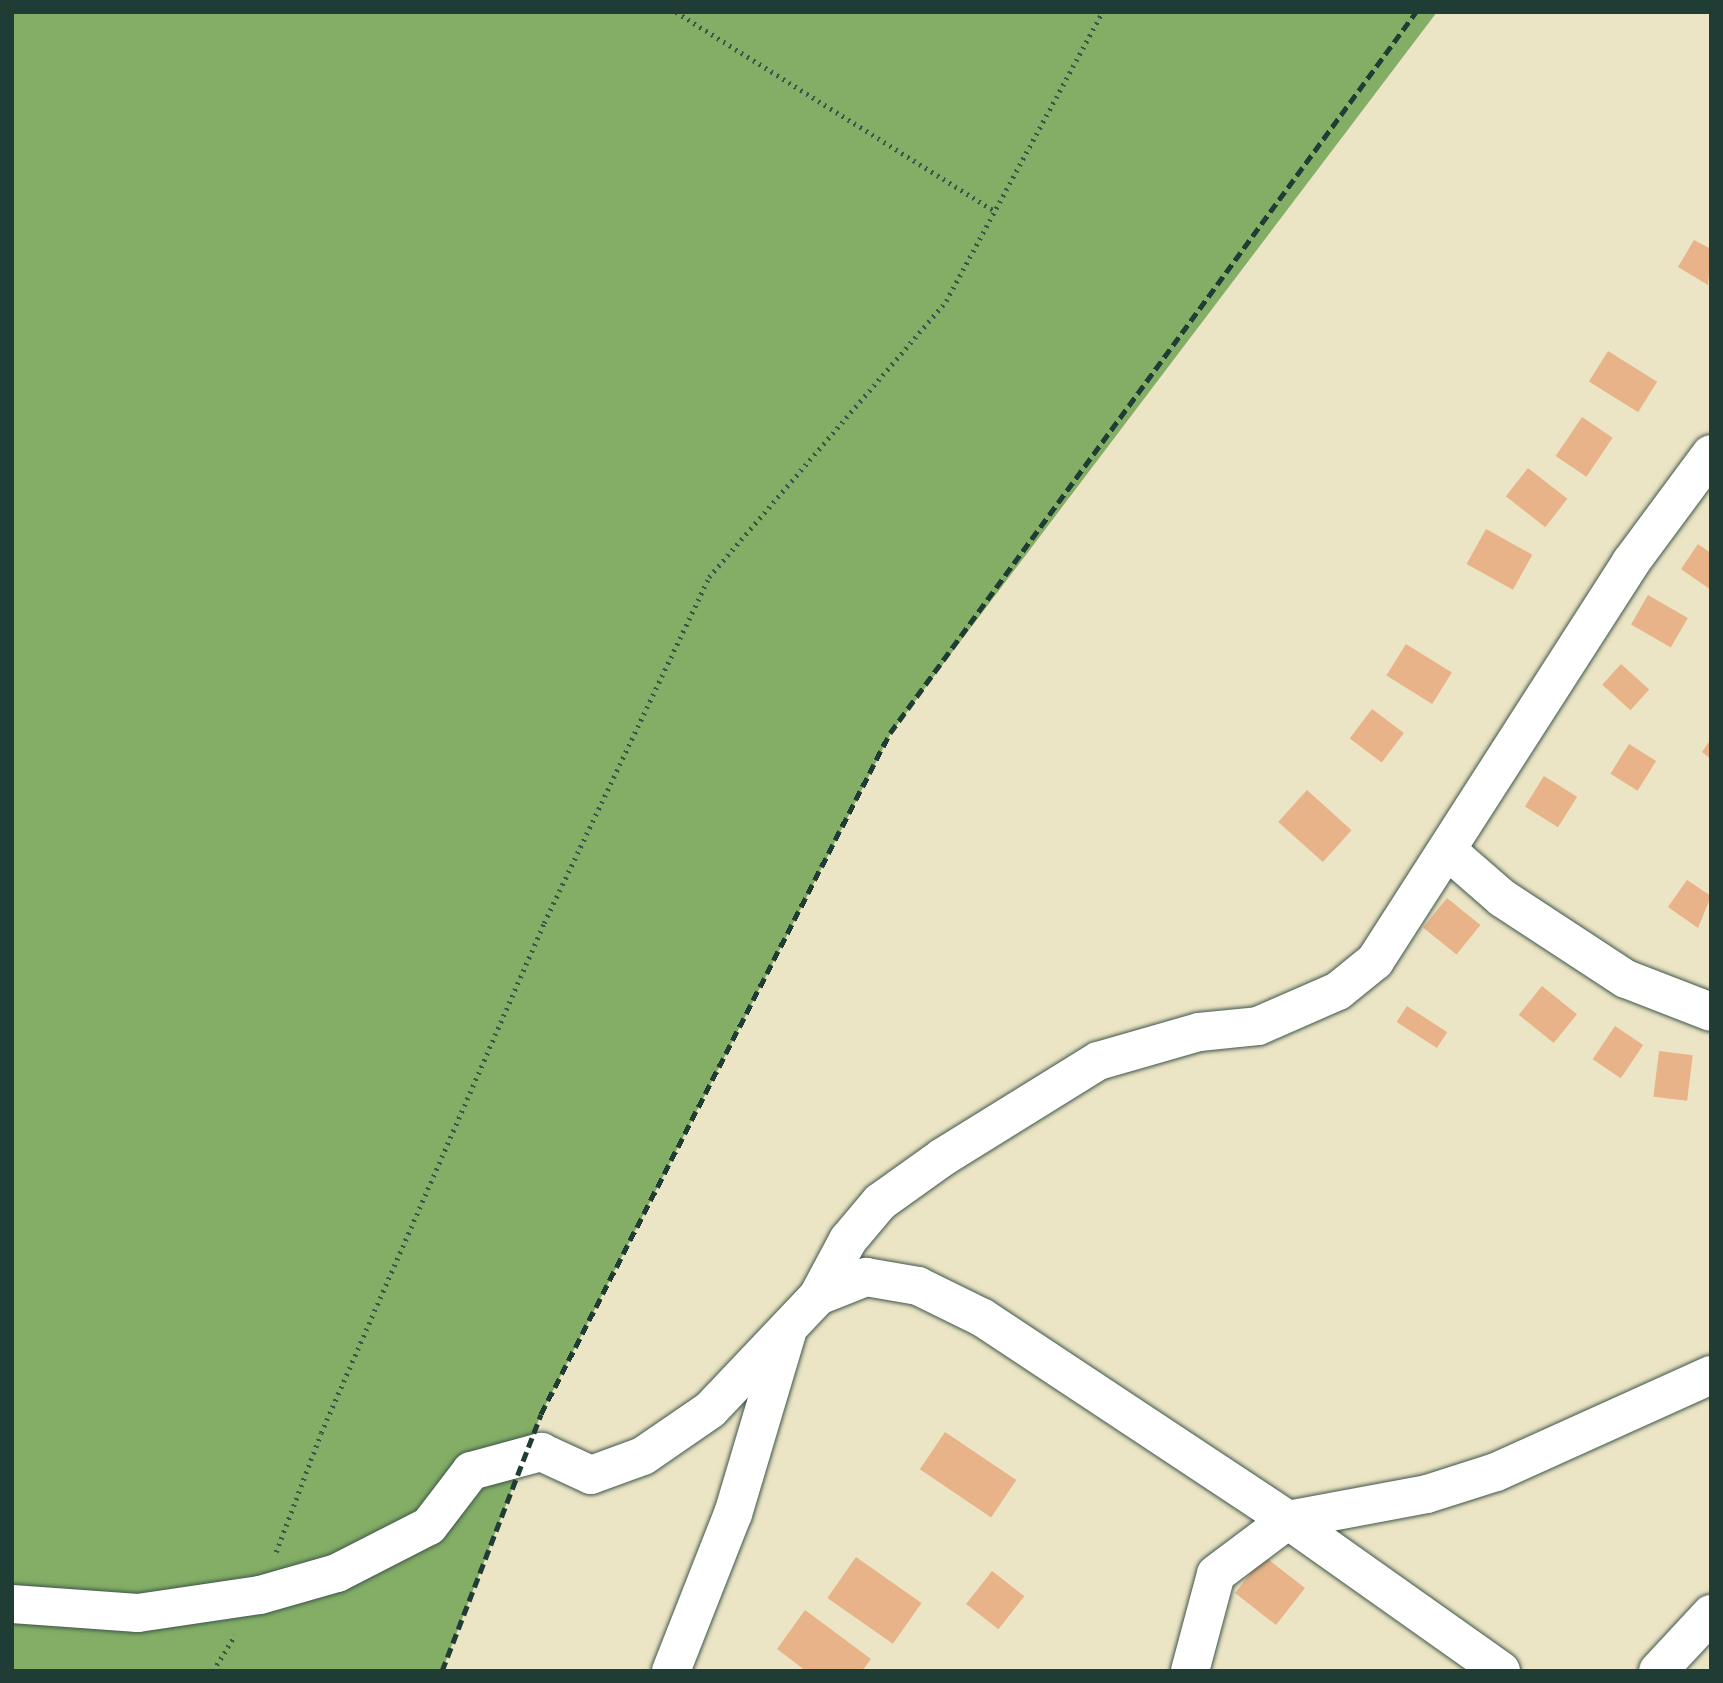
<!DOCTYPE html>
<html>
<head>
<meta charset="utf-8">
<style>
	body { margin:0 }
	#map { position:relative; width:1723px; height:1683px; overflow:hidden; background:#ece5c5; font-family:"Architects Daughter",sans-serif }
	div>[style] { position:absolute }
	.forest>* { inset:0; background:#84ae66 }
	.building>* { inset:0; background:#e8b389; transform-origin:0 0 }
	.path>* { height:4.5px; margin-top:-2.25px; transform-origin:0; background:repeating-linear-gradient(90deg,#3e564a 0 2px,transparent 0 7px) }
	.roads { filter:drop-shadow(0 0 2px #3e564a) drop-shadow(0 0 2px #3e564a) }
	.minor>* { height:38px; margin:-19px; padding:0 19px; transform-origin:19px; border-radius:19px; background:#fff }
	.rail>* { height:5px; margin-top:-2.5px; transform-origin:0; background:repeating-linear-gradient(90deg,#1f3d34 0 10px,transparent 0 15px) }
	span { translate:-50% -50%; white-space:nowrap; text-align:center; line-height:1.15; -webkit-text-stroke:5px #fbf7ec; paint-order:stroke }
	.frame { position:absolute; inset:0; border:14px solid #1f3d34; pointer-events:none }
</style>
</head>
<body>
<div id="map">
	<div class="forest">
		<div style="clip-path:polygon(12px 12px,1437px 12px,891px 733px,541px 1414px,442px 1671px,12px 1671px)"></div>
	</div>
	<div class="building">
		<div style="clip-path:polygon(1694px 240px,1711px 249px,1708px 285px,1678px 267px)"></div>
		<div style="left:1608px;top:351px;width:58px;height:36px;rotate:32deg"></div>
		<div style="left:1582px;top:417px;width:37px;height:47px;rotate:34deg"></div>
		<div style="left:1528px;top:468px;width:50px;height:36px;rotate:38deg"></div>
		<div style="left:1486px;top:529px;width:53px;height:40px;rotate:29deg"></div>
		<div style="clip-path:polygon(1698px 544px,1711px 553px,1711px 590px,1681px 569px)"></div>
		<div style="left:1648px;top:595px;width:46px;height:34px;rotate:30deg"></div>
		<div style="left:1406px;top:644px;width:54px;height:37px;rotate:32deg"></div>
		<div style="left:1621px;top:664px;width:38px;height:28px;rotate:42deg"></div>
		<div style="left:1372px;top:709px;width:40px;height:37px;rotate:37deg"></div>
		<div style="clip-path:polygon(1711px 739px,1711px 759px,1702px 752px)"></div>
		<div style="left:1629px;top:744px;width:32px;height:35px;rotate:32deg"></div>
		<div style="left:1544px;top:776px;width:39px;height:36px;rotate:32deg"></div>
		<div style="left:1307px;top:790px;width:60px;height:43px;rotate:42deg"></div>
		<div style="clip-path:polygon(1687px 880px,1711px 896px,1698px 928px,1668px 907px)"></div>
		<div style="left:1447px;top:898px;width:43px;height:38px;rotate:39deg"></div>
		<div style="left:1542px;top:986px;width:45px;height:37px;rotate:39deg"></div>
		<div style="left:1407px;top:1006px;width:48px;height:19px;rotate:33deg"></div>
		<div style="left:1615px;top:1026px;width:34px;height:40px;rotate:34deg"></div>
		<div style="left:1659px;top:1051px;width:34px;height:46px;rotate:7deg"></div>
		<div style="left:945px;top:1432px;width:86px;height:45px;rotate:34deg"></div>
		<div style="left:1264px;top:1556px;width:52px;height:47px;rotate:38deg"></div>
		<div style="left:856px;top:1557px;width:80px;height:50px;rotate:35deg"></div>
		<div style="left:992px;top:1571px;width:41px;height:42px;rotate:38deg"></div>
		<div style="clip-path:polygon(805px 1610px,871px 1659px,862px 1671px,806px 1671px,777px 1649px)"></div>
	</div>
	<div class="path">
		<div style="left:676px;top:12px;width:376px;rotate:32deg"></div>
		<div style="left:276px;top:1552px;width:127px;rotate:-69.3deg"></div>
		<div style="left:321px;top:1433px;width:557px;rotate:-66.38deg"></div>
		<div style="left:544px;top:923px;width:383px;rotate:-64.5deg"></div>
		<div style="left:709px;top:577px;width:364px;rotate:-49.3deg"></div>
		<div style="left:946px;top:301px;width:328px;rotate:-61.6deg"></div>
		<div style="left:213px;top:1671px;width:42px;rotate:-58.6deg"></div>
	</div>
	<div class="roads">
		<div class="minor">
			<div style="left:1448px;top:851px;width:72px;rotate:41deg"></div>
			<div style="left:1502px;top:898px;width:148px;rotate:33.2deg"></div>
			<div style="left:1626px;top:979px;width:91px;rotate:21.2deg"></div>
			<div style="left:818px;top:1296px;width:52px;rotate:-21.6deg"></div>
			<div style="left:866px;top:1277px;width:53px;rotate:9.8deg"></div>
			<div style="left:918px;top:1286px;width:72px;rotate:26.2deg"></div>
			<div style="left:983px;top:1318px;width:366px;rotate:33.5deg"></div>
			<div style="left:1288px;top:1520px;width:261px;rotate:35.3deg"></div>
			<div style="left:12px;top:1604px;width:126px;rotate:4.1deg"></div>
			<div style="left:138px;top:1613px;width:123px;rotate:-8.4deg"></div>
			<div style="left:260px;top:1595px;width:80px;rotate:-15.9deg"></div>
			<div style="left:337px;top:1573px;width:103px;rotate:-27.1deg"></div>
			<div style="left:429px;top:1526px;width:69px;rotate:-52.6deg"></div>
			<div style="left:471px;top:1471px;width:73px;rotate:-15.2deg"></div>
			<div style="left:541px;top:1452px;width:55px;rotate:24.7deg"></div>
			<div style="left:591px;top:1475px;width:55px;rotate:-20.1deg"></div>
			<div style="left:643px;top:1456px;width:81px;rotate:-34.5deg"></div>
			<div style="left:710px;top:1410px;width:157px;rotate:-46.5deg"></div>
			<div style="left:818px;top:1296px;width:64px;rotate:-61.8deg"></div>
			<div style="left:848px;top:1240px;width:50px;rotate:-49.9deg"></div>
			<div style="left:880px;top:1202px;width:77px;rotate:-35.5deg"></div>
			<div style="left:943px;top:1157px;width:182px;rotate:-31.8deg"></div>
			<div style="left:1098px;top:1061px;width:105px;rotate:-16deg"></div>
			<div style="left:1199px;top:1032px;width:59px;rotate:-5.8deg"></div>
			<div style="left:1258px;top:1026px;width:87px;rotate:-23.6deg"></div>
			<div style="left:1338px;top:991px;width:48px;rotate:-39deg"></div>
			<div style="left:1375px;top:961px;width:474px;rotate:-57.3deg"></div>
			<div style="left:1631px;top:562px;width:134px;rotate:-53.5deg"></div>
			<div style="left:671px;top:1671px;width:169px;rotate:-68.5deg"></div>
			<div style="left:733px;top:1514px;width:189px;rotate:-73.4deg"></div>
			<div style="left:1190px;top:1671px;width:100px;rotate:-75deg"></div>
			<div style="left:1216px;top:1574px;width:90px;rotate:-36.9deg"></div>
			<div style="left:1288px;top:1520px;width:141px;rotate:-10.6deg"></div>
			<div style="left:1427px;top:1494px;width:72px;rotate:-17.7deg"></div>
			<div style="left:1496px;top:1472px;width:236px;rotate:-24.3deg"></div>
			<div style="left:1658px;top:1671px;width:78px;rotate:-47.1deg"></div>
		</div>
	</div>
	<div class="rail">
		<div style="left:442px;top:1671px;width:275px;rotate:-68.9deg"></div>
		<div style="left:541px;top:1414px;width:765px;rotate:-62.87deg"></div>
		<div style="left:890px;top:733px;width:892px;rotate:-53.89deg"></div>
	</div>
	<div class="frame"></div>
</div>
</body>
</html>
